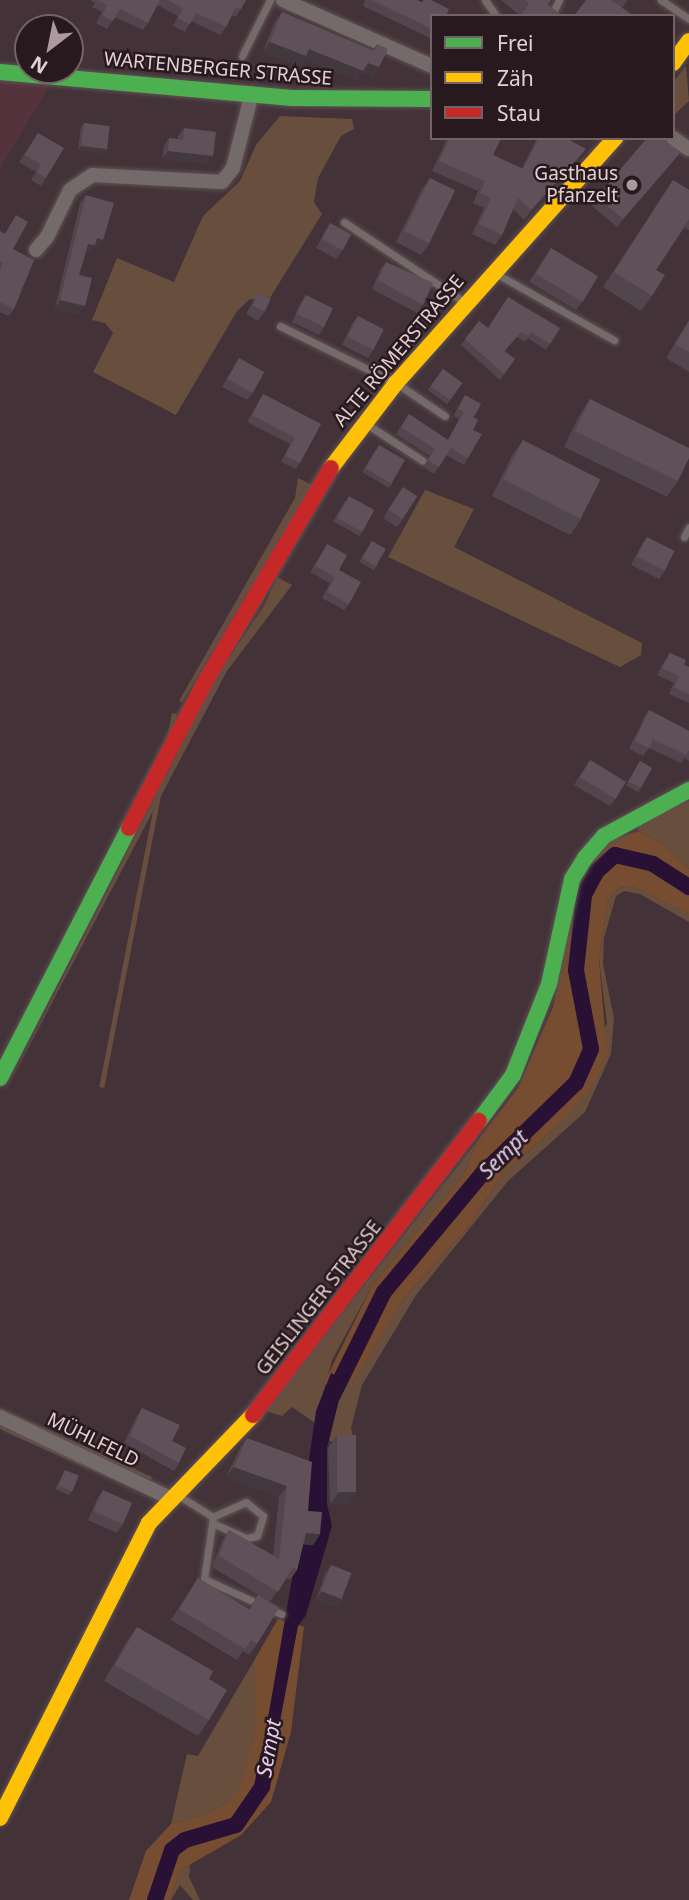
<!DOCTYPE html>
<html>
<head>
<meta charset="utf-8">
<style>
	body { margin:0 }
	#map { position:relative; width:689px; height:1900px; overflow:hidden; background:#433338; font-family:"Noto Sans",sans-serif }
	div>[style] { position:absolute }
	.built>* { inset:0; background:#55333c }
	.green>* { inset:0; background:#684e3d; transform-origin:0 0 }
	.forest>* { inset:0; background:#774d31 }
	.water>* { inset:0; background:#291136 }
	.canal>* { height:16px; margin:-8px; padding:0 8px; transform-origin:8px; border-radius:8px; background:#291136 }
	.roads { filter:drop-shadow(0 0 2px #5e5155) drop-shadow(0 0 2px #5e5155) }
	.lane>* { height:7px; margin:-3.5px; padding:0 3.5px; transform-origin:3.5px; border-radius:3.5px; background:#756a6a }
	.street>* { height:14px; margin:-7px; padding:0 7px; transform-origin:7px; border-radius:7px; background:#756a6a }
	.fast>* { height:16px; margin:-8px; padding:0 8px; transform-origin:8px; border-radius:8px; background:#4caf50 }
	.slow>* { height:16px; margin:-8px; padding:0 8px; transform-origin:8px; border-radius:8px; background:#ffc107 }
	.jam>* { height:16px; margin:-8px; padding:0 8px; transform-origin:8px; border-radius:8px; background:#c62828 }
	.wall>* { inset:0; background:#53454d; transform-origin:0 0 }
	.shaded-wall>* { inset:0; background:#43383e }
	.building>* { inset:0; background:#605059; transform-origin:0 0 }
	.dots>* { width:19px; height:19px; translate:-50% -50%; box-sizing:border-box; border:4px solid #27191d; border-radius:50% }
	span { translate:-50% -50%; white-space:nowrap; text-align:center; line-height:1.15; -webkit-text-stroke:5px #27191d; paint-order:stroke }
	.street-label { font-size:19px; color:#e4d0d4 }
	.poi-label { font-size:19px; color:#e4d0d4 }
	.right { translate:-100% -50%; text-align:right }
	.water-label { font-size:21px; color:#e4cdf9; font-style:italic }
	.legend { position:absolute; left:430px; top:14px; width:245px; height:126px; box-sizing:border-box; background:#27191d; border:2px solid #736266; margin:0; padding:9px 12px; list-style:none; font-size:21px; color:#e4d0d4 }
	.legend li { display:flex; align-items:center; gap:14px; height:35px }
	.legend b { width:35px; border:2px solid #736266 }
	.north { position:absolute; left:14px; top:14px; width:70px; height:70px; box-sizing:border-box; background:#27191d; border:2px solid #736266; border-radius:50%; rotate:212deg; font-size:19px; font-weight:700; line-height:28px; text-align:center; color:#e4d0d4 }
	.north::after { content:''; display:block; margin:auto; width:24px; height:32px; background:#ac999d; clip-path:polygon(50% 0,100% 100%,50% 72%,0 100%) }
</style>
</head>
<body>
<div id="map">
	<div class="built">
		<div style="clip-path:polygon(0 81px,50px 85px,0 169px)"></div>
	</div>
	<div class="green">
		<div style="clip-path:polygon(686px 66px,689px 101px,673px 116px,673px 82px)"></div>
		<div style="clip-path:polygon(280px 116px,352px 119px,354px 129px,341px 136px,318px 178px,314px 202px,322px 214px,268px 301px,250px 299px,237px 311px,176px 415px,93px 372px,113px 333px,105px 323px,92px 320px,117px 258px,174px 282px,203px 216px,240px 181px,256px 145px)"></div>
		<div style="clip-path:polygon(298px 478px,312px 485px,182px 702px,179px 701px,295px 498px)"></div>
		<div style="clip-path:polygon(425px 490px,474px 509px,454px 547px,642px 643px,641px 655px,620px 667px,388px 557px)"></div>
		<div style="clip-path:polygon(277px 577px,292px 585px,227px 671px,0 1101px,216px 678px,265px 604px)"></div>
		<div style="left:172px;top:713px;width:5px;height:381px;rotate:11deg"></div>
		<div style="clip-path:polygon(689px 801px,689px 869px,664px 845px,638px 831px,639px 822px)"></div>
		<div style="clip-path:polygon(632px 886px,689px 914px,689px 922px,640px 894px,624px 891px,616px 896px,604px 938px,603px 964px,614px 1018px,611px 1054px,585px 1112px,508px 1181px,416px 1295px,362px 1385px,351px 1428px,354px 1443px,329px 1441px,342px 1384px,352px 1384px,405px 1297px,467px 1229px,503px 1173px,564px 1120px,607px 1023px,599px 960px,608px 900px,619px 888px)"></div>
		<div style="clip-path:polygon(478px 1140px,463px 1176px,372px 1286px,332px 1360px,315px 1423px,292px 1407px,282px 1416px,266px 1411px)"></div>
		<div style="clip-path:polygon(0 1408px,152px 1477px,151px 1480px,0 1414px)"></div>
		<div style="clip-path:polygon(0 1422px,132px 1483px,132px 1488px,8px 1433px,0 1429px)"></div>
		<div style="clip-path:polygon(255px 1659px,255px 1734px,241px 1786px,228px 1802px,205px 1815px,171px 1824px,187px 1754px,198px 1756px)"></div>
		<div style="clip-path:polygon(190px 1865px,189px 1877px,200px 1900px,193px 1900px,180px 1885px,171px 1900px,179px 1871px)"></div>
	</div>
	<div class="forest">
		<div style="clip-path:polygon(638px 831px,664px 845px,689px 869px,689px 914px,632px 886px,619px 888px,608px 900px,599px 960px,607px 1054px,597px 1079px,564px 1120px,503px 1173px,467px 1229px,405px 1297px,352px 1384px,323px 1385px,372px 1286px,463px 1176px,478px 1140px,518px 1088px,553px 1007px,577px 890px,604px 843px)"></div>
		<div style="clip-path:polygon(278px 1619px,304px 1627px,291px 1732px,271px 1802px,241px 1835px,179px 1871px,171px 1900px,129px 1900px,146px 1851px,171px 1824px,205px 1815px,228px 1802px,240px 1786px,255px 1734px,255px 1659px)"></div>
	</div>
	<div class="water">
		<div style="clip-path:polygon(331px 1373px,344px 1380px,327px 1448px,327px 1504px,332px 1526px,306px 1615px,298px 1626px,269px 1780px,258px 1776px,298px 1544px,313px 1545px,300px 1521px,316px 1411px)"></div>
	</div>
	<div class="canal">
		<div style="left:333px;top:1395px;width:115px;rotate:-63.7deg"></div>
		<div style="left:384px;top:1292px;width:153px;rotate:-50.3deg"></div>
		<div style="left:482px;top:1174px;width:131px;rotate:-44.1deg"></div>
		<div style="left:576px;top:1083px;width:37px;rotate:-66deg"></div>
		<div style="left:591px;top:1049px;width:80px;rotate:-100.8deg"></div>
		<div style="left:576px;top:970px;width:75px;rotate:-83.9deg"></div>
		<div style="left:584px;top:895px;width:27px;rotate:-62deg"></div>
		<div style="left:597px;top:871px;width:24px;rotate:-42deg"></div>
		<div style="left:615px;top:855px;width:39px;rotate:13deg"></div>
		<div style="left:653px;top:864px;width:43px;rotate:32.6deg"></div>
		<div style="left:155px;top:1900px;width:53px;rotate:-71.2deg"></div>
		<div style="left:172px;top:1850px;width:16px;rotate:-38deg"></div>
		<div style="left:185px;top:1840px;width:53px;rotate:-16.4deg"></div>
		<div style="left:236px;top:1825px;width:46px;rotate:-55.6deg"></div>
		<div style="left:262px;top:1787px;width:31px;rotate:-79deg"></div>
	</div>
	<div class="roads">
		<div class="lane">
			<div style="left:485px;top:0;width:19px;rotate:55deg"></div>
			<div style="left:661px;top:0;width:34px;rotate:34deg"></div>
			<div style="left:551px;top:16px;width:18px;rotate:-63deg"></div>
			<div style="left:242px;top:56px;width:63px;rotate:-63.4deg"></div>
			<div style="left:344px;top:222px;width:146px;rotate:33.6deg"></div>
			<div style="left:495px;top:273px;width:137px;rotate:29.4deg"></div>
			<div style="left:280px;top:326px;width:129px;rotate:26.2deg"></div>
			<div style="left:396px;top:383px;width:59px;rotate:34deg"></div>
			<div style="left:365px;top:423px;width:69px;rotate:33.2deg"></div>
			<div style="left:684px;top:537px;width:11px;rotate:-63deg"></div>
			<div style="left:181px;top:1497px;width:38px;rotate:32deg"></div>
			<div style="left:213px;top:1517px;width:63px;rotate:98.3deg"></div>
			<div style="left:204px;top:1579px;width:85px;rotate:24.4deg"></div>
			<div style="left:212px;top:1523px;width:37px;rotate:24deg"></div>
			<div style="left:246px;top:1538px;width:11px;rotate:-10deg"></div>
			<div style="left:257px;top:1536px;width:21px;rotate:-73deg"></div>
			<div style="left:263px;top:1516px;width:22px;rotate:-141deg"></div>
			<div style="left:246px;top:1502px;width:36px;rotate:156deg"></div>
		</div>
		<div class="street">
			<div style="left:283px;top:0;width:163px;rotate:23.9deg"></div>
			<div style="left:673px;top:138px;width:19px;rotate:35deg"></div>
			<div style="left:36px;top:250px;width:17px;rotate:-50deg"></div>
			<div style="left:47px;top:237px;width:52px;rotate:-63.9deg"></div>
			<div style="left:70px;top:190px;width:27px;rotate:-34deg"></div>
			<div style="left:92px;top:175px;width:130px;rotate:3.1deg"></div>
			<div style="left:222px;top:182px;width:18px;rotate:-52deg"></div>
			<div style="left:233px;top:168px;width:77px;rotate:-75.8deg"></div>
			<div style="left:0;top:1417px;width:188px;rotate:25.5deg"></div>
		</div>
		<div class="fast">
			<div style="left:0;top:72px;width:293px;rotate:5.1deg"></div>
			<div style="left:292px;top:98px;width:140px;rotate:0.4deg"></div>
			<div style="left:0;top:1078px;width:281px;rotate:-62.7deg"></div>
			<div style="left:479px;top:1121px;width:57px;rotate:-53.5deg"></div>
			<div style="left:513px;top:1075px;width:98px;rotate:-68.4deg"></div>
			<div style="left:549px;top:984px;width:107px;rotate:-77.6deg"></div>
			<div style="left:572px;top:879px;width:25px;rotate:-58deg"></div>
			<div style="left:585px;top:858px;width:29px;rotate:-49deg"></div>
			<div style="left:604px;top:836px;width:97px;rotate:-28.4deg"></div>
		</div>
		<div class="slow">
			<div style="left:673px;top:63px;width:27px;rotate:-54deg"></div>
			<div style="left:331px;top:468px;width:107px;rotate:-52.6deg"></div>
			<div style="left:396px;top:383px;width:329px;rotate:-48.2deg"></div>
			<div style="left:0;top:1818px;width:330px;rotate:-63.2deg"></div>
			<div style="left:149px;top:1523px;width:150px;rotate:-46.1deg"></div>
		</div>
		<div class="jam">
			<div style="left:129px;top:828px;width:167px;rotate:-62.5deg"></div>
			<div style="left:206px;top:680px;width:246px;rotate:-59.5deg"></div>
			<div style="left:253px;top:1415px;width:371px;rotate:-52.5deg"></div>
		</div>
	</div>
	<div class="wall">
		<div style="clip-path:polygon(90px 0,246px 0,236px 17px,232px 15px,226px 27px,220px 35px,191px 21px,185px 32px,173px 26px,178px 16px,157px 5px,148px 23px,143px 30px,115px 17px,107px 29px,96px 23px,102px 12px,92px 7px,95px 3px)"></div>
		<div style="clip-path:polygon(365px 0,417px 0,422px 2px,423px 0,431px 0,432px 39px,363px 6px)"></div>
		<div style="clip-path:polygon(501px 0,552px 0,520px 16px)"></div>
		<div style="clip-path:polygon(586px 0,628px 0,622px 8px)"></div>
		<div style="clip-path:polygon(282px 12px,373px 50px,377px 44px,379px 67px,372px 77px,362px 73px,356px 80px,304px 59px,299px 66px,263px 51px,275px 22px)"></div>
		<div style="clip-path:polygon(84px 123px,108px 149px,105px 153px,78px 150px,81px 127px)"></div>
		<div style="clip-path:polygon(184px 128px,207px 164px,162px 159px,164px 146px,169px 138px,178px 139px,178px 136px)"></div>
		<div style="clip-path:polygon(38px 133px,46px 178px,41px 186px,31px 180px,36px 172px,19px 162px)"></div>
		<div style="clip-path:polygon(501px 138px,493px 155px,522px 168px,537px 138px,566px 138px,579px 159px,524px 220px,513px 209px,502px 235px,495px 245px,472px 234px,484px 208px,473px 203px,478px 191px,432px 171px,447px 139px)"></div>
		<div style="clip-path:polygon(674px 161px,617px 227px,591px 205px,597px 197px)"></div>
		<div style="clip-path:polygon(430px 178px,430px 243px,421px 255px,396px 242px,422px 189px)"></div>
		<div style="clip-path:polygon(673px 180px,689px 190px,689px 230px,684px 228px,656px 270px,652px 296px,641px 311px,603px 287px)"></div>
		<div style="clip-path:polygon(86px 195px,103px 240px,98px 248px,94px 247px,89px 253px,86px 252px,79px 275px,79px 314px,55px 308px,80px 203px)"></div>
		<div style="clip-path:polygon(16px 215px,13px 249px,14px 309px,9px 316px,0 312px,0 231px,5px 234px)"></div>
		<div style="clip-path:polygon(330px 223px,342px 251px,336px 259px,316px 248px)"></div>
		<div style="clip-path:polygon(551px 248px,582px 302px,576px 310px,529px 282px)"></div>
		<div style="clip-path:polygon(386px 262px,423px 305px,417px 313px,372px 289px,380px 270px)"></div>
		<div style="clip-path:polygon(258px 293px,264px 312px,258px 321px,246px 314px)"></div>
		<div style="clip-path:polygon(306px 295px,325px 326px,319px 335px,292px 322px,300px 304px)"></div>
		<div style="clip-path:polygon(358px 316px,374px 349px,368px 358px,342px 345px,352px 324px)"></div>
		<div style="clip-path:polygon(689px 320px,689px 372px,666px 358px)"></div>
		<div style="clip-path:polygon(479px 321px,488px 328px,560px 328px,546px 350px,528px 338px,525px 342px,517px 337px,505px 351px,515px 359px,500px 380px,461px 345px)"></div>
		<div style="clip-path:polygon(239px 358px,253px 392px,247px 400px,222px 387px)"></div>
		<div style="left:443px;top:369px;width:24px;height:26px;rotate:36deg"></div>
		<div style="clip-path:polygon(263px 394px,321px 424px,296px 469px,281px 462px,290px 444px,247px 422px)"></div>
		<div style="clip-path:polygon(465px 395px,473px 417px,473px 430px,468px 458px,464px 465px,446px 455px,434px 474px,423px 467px,430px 456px,396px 434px,409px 414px,448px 440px,459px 419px,453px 416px)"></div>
		<div style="clip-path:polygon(590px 399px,678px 481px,667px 497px,564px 447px,579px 416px)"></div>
		<div style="clip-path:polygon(523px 440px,581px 519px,570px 535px,492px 496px,512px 456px)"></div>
		<div style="clip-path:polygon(376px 449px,392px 484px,389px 488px,362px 472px)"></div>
		<div style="clip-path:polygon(403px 487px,403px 519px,397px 527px,383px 518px)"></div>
		<div style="clip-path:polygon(346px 500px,362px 532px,359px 536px,333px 521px)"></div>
		<div style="clip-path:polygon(647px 537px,665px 571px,659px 579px,631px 565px,641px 546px)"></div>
		<div style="clip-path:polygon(372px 541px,377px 566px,374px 570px,359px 562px)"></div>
		<div style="clip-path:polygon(327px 544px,339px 570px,349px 604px,344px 610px,322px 598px,330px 583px,310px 572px)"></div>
		<div style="clip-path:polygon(670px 653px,684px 665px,689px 667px,689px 703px,669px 694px,674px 683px,657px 675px,665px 660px)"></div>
		<div style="clip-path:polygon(649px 710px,689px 731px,689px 761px,684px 758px,681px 763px,649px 748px,643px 756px,629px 749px,644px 718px)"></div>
		<div style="clip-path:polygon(590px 760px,616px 798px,610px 806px,574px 785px)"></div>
		<div style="left:640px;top:761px;width:14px;height:28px;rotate:30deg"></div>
		<div style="clip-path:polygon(142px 1408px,172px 1441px,179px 1463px,174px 1471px,124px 1443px,137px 1416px)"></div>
		<div style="clip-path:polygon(337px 1435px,349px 1504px,330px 1504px,328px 1448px)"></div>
		<div style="clip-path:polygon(247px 1438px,308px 1511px,320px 1534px,313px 1545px,303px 1544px,297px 1570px,290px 1580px,286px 1578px,270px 1602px,257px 1644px,249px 1655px,243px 1651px,237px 1660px,171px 1620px,198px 1578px,249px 1609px,258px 1595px,212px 1567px,222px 1541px,229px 1530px,273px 1555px,279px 1497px,226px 1477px,240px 1448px)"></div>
		<div style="clip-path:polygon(65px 1470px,72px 1491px,69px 1495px,55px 1489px)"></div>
		<div style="clip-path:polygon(103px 1490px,123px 1524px,117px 1533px,88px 1520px,97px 1499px)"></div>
		<div style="clip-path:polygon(331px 1565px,343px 1599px,337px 1607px,316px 1600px,325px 1574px)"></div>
		<div style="clip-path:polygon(137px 1627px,209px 1679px,209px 1720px,198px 1736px,104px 1681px,126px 1643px)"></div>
	</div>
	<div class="shaded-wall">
		<div style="clip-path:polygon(270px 42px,309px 49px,368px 63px,379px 67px,372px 77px,362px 73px,356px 80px,304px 59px,299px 66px,263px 51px)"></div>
		<div style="clip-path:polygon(81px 146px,108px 149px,105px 153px,78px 150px)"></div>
		<div style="clip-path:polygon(586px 149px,579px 159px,524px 220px,531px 210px)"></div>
		<div style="clip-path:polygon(168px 151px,213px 156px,207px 164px,162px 159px)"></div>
		<div style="clip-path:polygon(680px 153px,674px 161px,617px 227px,623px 219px)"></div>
		<div style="clip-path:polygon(97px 238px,103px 240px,98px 248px,94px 247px,89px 253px,83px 251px,88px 244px)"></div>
		<div style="clip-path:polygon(60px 300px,85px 306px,79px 314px,55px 308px)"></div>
		<div style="clip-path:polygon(234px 1467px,287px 1486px,279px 1497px,226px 1477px)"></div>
		<div style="clip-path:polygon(358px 1491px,349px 1504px,330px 1504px,339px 1492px)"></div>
		<div style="clip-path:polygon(306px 1533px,320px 1534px,313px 1545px,298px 1543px)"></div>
		<div style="clip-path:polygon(322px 1591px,343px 1599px,337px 1607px,316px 1600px)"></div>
	</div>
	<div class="building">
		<div style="clip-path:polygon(98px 0,160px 0,148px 23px,120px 9px,113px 21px,102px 15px,107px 5px)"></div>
		<div style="clip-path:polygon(168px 0,246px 0,241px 9px,236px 7px,226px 27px,196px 13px,190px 24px,178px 18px,183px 8px)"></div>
		<div style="clip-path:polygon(372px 0,417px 0,422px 3px,424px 0,431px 0,449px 9px,446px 16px,432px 16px,432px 29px)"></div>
		<div style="clip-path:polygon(525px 0,551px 0,548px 5px,562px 15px,562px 16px,520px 16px,529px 4px)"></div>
		<div style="clip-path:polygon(586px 0,611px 0,634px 16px,574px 16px)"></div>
		<div style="clip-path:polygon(282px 12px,374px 51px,377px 44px,388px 49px,379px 67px,368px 63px,363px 71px,309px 49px,306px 56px,270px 42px)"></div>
		<div style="left:84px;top:123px;width:26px;height:23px;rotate:7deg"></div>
		<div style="clip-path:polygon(184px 128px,216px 132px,213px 156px,168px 151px,169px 138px,183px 140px)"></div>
		<div style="clip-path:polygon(38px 133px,64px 148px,46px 178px,37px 172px,41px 164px,25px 155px)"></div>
		<div style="clip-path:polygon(450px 138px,501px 138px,493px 155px,523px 169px,539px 138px,566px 138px,586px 149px,531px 210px,518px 198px,502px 235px,479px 224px,491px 198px,480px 193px,485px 181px,439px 161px)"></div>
		<div style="clip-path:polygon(647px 138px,663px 138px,680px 153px,623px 219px,597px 197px)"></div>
		<div style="left:430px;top:178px;width:28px;height:59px;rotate:26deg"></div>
		<div style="clip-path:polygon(673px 180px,689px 190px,689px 219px,656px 270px,665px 275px,652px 296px,614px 272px)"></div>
		<div style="clip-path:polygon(86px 195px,114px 203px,103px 240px,97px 238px,95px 245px,88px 244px,79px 275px,92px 278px,85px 306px,60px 300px)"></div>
		<div style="clip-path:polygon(16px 215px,28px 222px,13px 249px,34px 260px,14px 309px,0 302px,0 270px,3px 263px,0 261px,0 231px,5px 234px)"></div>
		<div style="left:330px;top:223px;width:24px;height:18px;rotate:28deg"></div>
		<div style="left:551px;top:248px;width:55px;height:30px;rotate:31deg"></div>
		<div style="clip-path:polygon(386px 262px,433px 283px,423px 305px,378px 280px)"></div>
		<div style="left:258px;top:293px;width:14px;height:14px;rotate:25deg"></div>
		<div style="left:306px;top:295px;width:30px;height:21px;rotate:26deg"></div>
		<div style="clip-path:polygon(508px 297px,560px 328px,550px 344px,531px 332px,529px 336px,521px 332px,504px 351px,515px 359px,504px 374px,465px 339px,479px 321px,488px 328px)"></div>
		<div style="left:358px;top:316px;width:29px;height:23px;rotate:27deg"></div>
		<div style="clip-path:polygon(689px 321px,689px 352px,675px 344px)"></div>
		<div style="left:239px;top:358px;width:29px;height:24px;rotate:29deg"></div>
		<div style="left:443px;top:369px;width:24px;height:21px;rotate:36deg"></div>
		<div style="clip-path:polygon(263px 394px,321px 424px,300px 463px,285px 456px,295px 438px,252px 415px)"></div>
		<div style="clip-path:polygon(465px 395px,481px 404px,474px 417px,465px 412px,478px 420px,473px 430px,482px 434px,468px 458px,451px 448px,439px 467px,428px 460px,435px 449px,401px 427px,409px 414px,448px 440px,464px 412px,458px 409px)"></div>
		<div style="clip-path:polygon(590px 399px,689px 448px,689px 458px,678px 481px,575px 431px)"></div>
		<div style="left:523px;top:440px;width:87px;height:44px;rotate:27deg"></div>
		<div style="left:379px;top:445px;width:30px;height:27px;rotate:30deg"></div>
		<div style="left:403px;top:487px;width:17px;height:27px;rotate:33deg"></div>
		<div style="left:349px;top:496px;width:29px;height:25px;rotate:29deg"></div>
		<div style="left:647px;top:537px;width:31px;height:22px;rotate:27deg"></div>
		<div style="left:372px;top:541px;width:16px;height:20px;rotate:30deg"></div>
		<div style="clip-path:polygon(327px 544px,347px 555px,339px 570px,361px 582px,349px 604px,327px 592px,335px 577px,315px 566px)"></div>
		<div style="clip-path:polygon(670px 653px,686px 660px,684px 665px,689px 667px,689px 694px,674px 687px,679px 676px,662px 668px)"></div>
		<div style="clip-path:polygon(649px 710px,689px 731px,689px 750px,686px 755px,653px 739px,649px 748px,635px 741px)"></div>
		<div style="left:590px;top:760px;width:42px;height:20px;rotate:31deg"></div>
		<div style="left:640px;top:761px;width:14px;height:23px;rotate:30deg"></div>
		<div style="clip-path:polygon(142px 1408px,180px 1425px,172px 1441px,186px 1448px,179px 1463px,130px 1436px)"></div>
		<div style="left:337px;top:1435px;width:19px;height:57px"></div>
		<div style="clip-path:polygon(247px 1438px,312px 1462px,308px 1511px,322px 1512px,320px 1534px,306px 1533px,297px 1570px,293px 1567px,278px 1592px,219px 1556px,229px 1530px,279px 1559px,287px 1486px,234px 1467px)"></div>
		<div style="left:65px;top:1470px;width:15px;height:17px;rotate:23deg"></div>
		<div style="left:103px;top:1490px;width:32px;height:23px;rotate:24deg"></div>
		<div style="left:331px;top:1565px;width:22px;height:28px;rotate:21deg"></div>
		<div style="clip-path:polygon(198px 1578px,250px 1610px,258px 1595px,279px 1608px,257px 1644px,251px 1639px,245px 1649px,179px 1609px)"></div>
		<div style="clip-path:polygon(137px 1627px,213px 1671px,209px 1679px,227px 1690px,209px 1720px,115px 1665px)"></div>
	</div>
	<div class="dots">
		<div style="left:632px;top:185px;background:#ac999d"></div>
	</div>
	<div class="street-label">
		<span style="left:218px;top:69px;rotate:5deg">WARTENBERGER STRASSE</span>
		<span style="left:399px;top:351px;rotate:-50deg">ALTE RÖMERSTRASSE</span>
		<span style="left:319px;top:1298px;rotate:-52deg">GEISLINGER STRASSE</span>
		<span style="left:93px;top:1440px;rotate:26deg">MÜHLFELD</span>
	</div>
	<div class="poi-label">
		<span class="right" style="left:618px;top:185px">Gasthaus<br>Pfanzelt</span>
	</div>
	<div class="water-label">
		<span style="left:503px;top:1154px;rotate:-45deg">Sempt</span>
		<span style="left:268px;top:1748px;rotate:-80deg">Sempt</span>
	</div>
	<ul class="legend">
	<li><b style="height:9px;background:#4caf50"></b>Frei</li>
	<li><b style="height:9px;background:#ffc107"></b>Zäh</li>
	<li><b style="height:9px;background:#c62828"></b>Stau</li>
	</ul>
	<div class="north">N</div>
</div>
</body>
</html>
